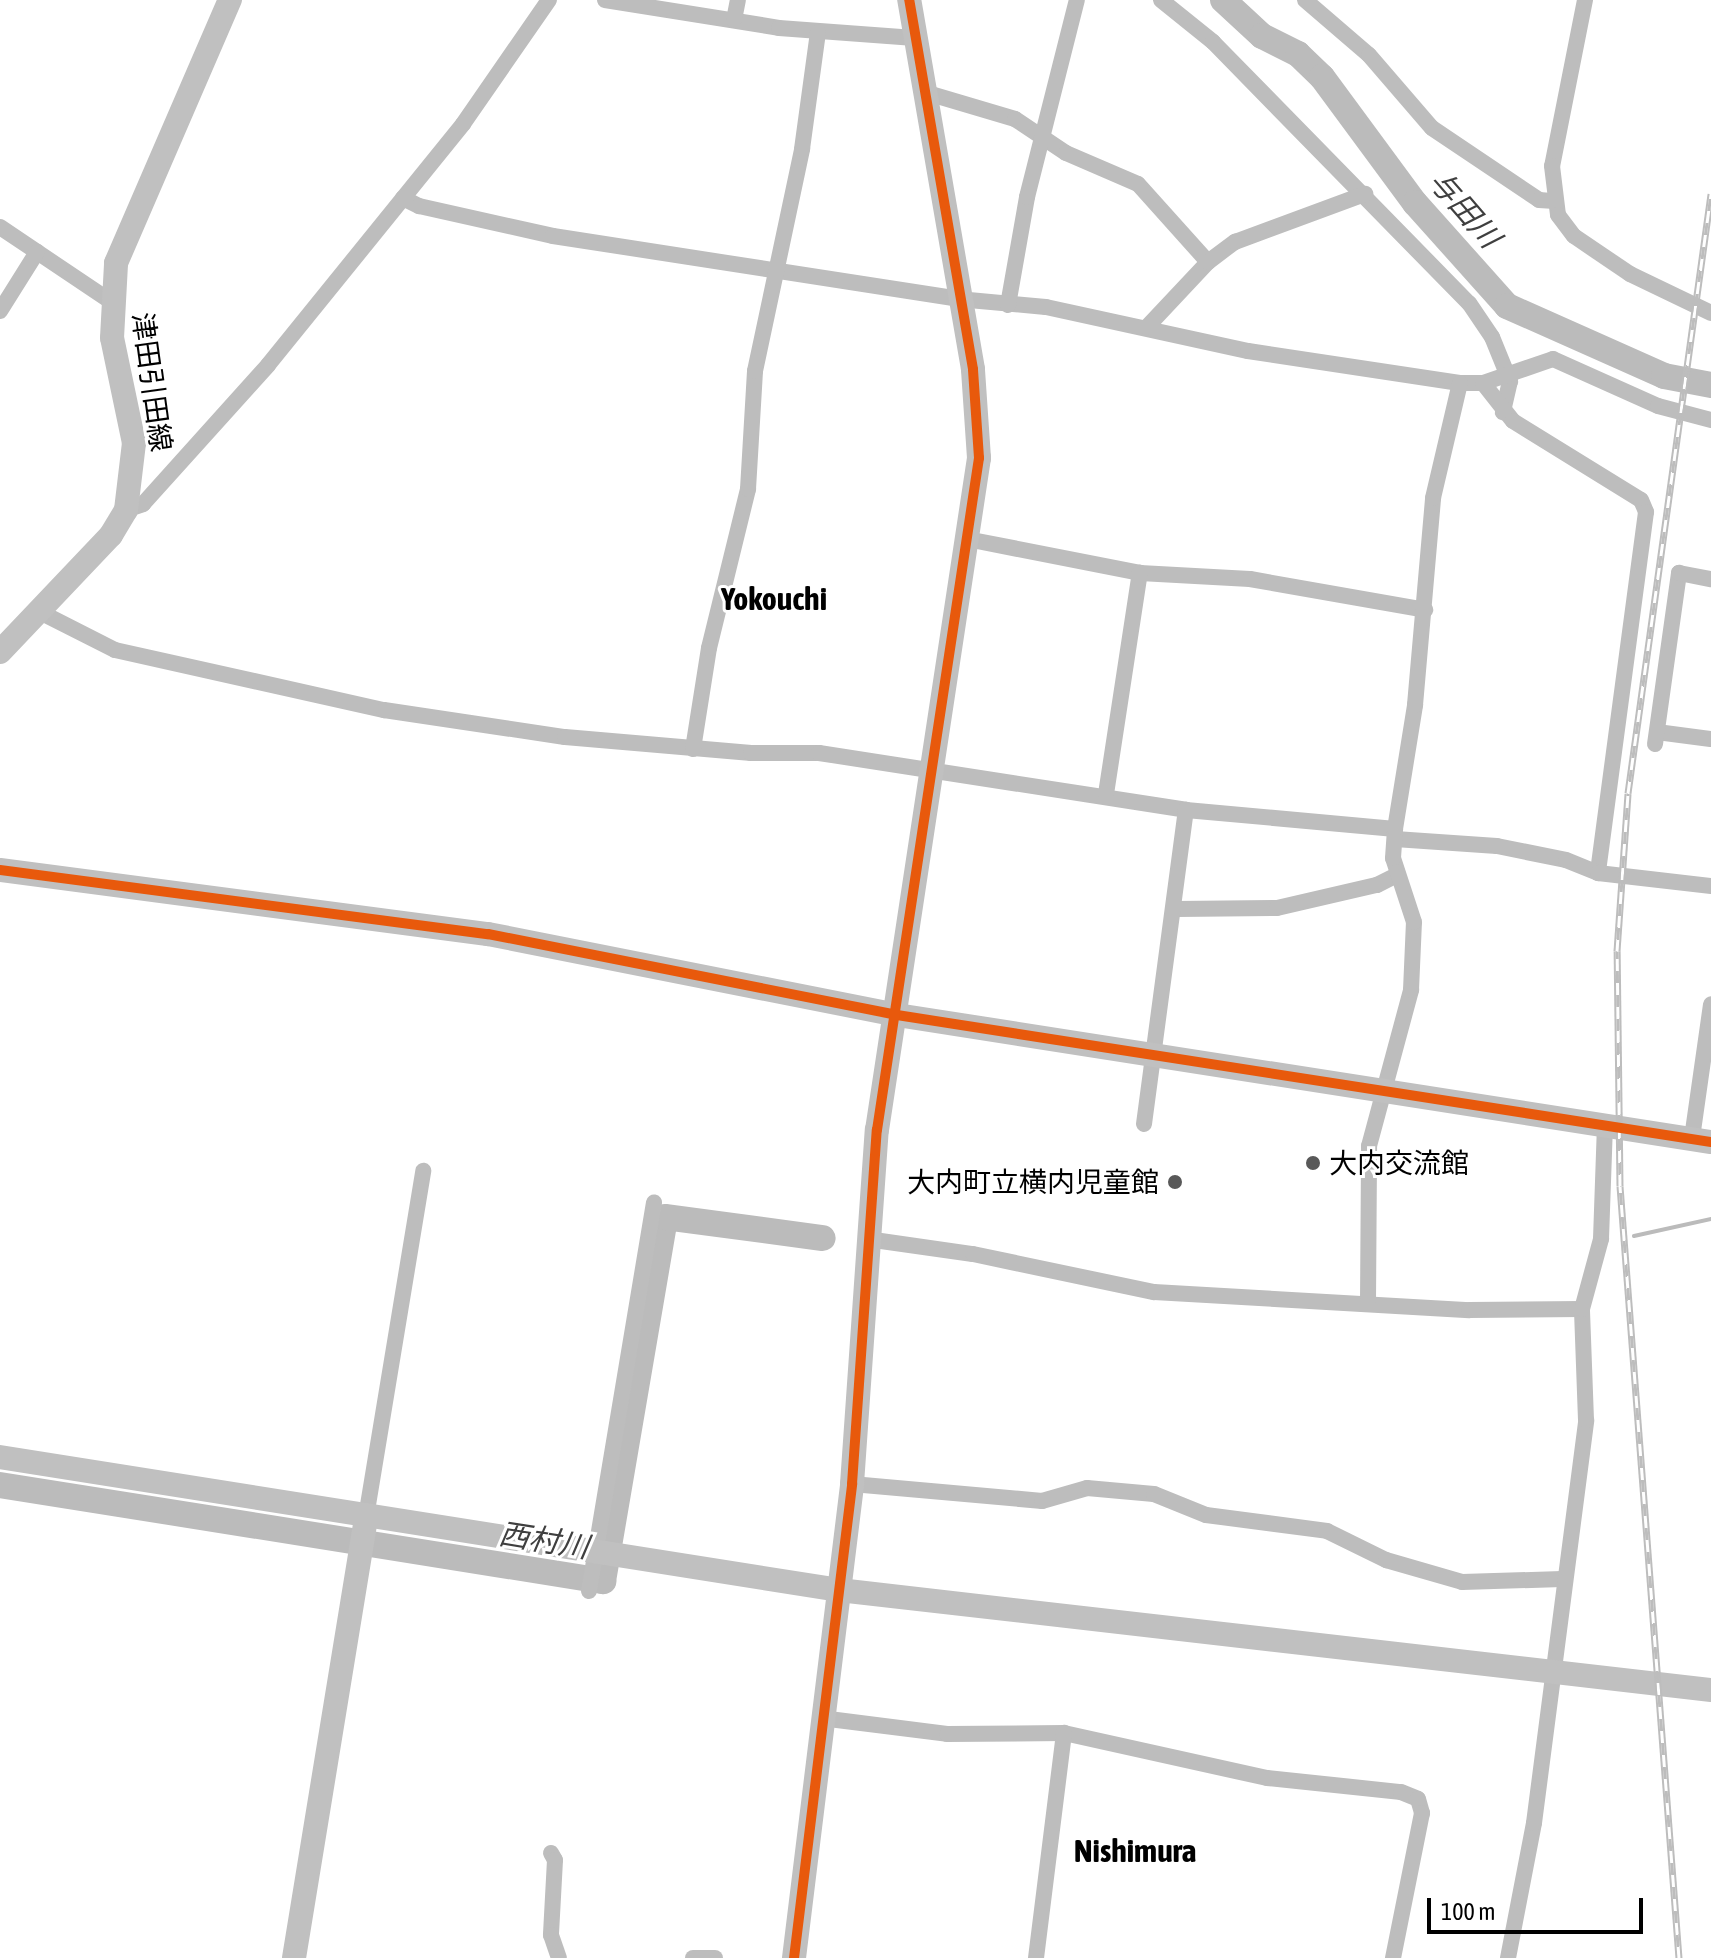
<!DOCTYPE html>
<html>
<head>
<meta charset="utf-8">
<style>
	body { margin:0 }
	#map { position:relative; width:1711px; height:1958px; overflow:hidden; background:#fff; font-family:"Asap Condensed","Noto Sans JP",sans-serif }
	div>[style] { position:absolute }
	.stream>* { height:4px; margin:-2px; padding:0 2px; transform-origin:2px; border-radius:2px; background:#bbb }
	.river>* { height:26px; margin:-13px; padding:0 13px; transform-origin:13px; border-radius:13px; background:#bbb }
	.street>* { height:16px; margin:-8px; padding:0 8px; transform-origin:8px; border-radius:8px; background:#bdbdbd }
	.secondary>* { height:24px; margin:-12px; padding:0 12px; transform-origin:12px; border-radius:12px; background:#c0c0c0 }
	.rail>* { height:7px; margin-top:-3.5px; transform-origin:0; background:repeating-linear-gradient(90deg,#fff 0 12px,#bdbdbd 0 24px); box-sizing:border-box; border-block:2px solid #bdbdbd }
	.cycleway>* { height:10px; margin:-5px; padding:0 5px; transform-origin:5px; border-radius:5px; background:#e8590c }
	.dots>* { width:22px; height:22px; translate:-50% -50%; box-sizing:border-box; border:4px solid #fff; border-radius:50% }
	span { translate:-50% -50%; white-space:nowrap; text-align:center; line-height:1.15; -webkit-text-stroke:6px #fff; paint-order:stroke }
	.street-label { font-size:28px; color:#000 }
	.poi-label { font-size:28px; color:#000 }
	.left { translate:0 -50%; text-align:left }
	.right { translate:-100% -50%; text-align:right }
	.water-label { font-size:30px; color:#3f3f3f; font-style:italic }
	.quarter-label { font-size:32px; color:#000; font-weight:700 }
	.scale { position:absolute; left:1427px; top:1898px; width:216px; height:36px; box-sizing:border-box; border:4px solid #000; border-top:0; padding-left:10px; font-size:24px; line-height:28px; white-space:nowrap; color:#000; -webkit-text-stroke:6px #fff; paint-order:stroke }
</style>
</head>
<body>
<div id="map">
	<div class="stream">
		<div style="left:1634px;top:1236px;width:79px;rotate:-12.4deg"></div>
	</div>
	<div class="river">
		<div style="left:1223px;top:0;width:53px;rotate:42.7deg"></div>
		<div style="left:1262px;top:36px;width:40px;rotate:26.6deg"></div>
		<div style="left:1298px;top:54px;width:33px;rotate:44deg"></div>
		<div style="left:1322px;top:77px;width:157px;rotate:53.6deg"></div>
		<div style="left:1415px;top:203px;width:138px;rotate:48.2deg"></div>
		<div style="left:1507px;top:306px;width:172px;rotate:24deg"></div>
		<div style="left:1664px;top:376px;width:48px;rotate:10.8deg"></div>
		<div style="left:0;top:1485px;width:611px;rotate:9.05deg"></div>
		<div style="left:603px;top:1581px;width:369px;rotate:-80.3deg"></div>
		<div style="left:665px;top:1217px;width:159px;rotate:7.6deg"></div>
	</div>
	<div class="street">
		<div style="left:605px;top:0;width:176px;rotate:9.1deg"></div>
		<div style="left:779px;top:28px;width:136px;rotate:4.2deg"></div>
		<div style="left:1161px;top:0;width:67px;rotate:38.9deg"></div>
		<div style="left:1213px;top:42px;width:366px;rotate:45.6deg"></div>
		<div style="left:1469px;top:303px;width:41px;rotate:55.9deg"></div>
		<div style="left:1492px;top:337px;width:48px;rotate:67.8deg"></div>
		<div style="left:1510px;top:381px;width:32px;rotate:103deg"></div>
		<div style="left:1305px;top:0;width:84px;rotate:40.7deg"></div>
		<div style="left:1369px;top:55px;width:96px;rotate:49.2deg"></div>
		<div style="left:1432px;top:128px;width:129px;rotate:33.9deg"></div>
		<div style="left:1539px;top:200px;width:16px;rotate:4deg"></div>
		<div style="left:1585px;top:0;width:169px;rotate:101.2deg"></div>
		<div style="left:1552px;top:166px;width:49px;rotate:83deg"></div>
		<div style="left:1558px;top:215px;width:26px;rotate:53deg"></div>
		<div style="left:1574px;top:236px;width:68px;rotate:34.2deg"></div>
		<div style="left:1630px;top:274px;width:90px;rotate:25.7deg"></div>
		<div style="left:734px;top:20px;width:20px;rotate:-79deg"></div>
		<div style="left:924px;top:92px;width:95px;rotate:16.5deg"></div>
		<div style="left:1015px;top:119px;width:61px;rotate:33.7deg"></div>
		<div style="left:1066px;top:153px;width:78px;rotate:23.3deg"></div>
		<div style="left:1138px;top:184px;width:105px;rotate:48.1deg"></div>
		<div style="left:403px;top:198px;width:18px;rotate:27deg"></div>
		<div style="left:419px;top:206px;width:137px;rotate:12.6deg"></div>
		<div style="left:553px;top:236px;width:410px;rotate:8.8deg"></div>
		<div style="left:958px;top:299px;width:88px;rotate:5.2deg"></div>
		<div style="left:1046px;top:307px;width:207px;rotate:12.3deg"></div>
		<div style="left:1248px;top:351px;width:214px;rotate:8.6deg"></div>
		<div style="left:1460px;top:383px;width:23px"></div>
		<div style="left:1483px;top:383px;width:74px;rotate:-18.9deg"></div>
		<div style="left:1553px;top:359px;width:115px;rotate:24.1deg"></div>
		<div style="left:1658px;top:406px;width:55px;rotate:14.8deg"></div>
		<div style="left:0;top:227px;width:133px;rotate:33.9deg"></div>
		<div style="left:1008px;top:305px;width:110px;rotate:-80deg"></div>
		<div style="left:1027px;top:197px;width:203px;rotate:-75.8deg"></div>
		<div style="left:0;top:311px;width:70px;rotate:-57.9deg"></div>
		<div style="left:1147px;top:327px;width:89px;rotate:-46.8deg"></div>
		<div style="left:1208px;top:262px;width:34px;rotate:-37deg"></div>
		<div style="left:1235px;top:242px;width:139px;rotate:-20.3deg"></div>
		<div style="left:1483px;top:383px;width:48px;rotate:51.7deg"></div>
		<div style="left:1513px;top:421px;width:150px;rotate:31.7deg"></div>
		<div style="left:1641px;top:500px;width:13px;rotate:67deg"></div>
		<div style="left:1646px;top:512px;width:364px;rotate:97.6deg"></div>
		<div style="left:126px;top:510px;width:18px;rotate:-19deg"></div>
		<div style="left:143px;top:504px;width:187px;rotate:-48deg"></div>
		<div style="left:268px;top:365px;width:310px;rotate:-51deg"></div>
		<div style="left:463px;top:124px;width:151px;rotate:-55.3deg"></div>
		<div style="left:967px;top:539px;width:176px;rotate:11.1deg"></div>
		<div style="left:1140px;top:573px;width:110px;rotate:3.1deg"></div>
		<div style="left:1250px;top:579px;width:178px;rotate:10deg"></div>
		<div style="left:38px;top:611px;width:86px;rotate:26.9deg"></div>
		<div style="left:115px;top:650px;width:276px;rotate:12.6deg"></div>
		<div style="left:384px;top:710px;width:183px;rotate:8.5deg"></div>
		<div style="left:565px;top:737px;width:187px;rotate:4.9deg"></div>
		<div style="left:751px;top:753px;width:68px"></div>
		<div style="left:819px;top:753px;width:371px;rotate:8.8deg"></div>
		<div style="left:1186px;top:810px;width:210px;rotate:5.2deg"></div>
		<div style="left:1657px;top:732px;width:54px;rotate:7.4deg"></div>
		<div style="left:1655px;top:744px;width:173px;rotate:-82deg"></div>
		<div style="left:1679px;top:573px;width:33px;rotate:11deg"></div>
		<div style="left:693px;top:749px;width:102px;rotate:-81deg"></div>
		<div style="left:709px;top:648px;width:164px;rotate:-76.2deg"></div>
		<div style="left:748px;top:489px;width:118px;rotate:-86.6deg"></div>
		<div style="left:755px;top:371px;width:227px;rotate:-78deg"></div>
		<div style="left:802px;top:149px;width:118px;rotate:-82.2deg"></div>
		<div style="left:1106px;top:794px;width:224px;rotate:-81.3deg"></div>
		<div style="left:1395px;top:839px;width:102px;rotate:3.9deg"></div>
		<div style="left:1497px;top:846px;width:70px;rotate:11.5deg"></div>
		<div style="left:1566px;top:860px;width:35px;rotate:22deg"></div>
		<div style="left:1598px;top:873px;width:114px;rotate:6.6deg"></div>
		<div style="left:1177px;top:909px;width:100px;rotate:-0.6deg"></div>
		<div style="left:1277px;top:908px;width:103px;rotate:-13deg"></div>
		<div style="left:1377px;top:885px;width:22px;rotate:-27deg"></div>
		<div style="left:1144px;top:1124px;width:317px;rotate:-82.4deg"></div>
		<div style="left:1692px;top:1138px;width:135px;rotate:-81.9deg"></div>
		<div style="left:867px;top:1239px;width:107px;rotate:8.1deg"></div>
		<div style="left:973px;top:1254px;width:185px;rotate:11.9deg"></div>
		<div style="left:1154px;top:1292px;width:316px;rotate:3.3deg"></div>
		<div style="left:1469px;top:1310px;width:113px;rotate:-0.5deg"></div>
		<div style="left:1368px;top:1302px;width:156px;rotate:-89.6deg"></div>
		<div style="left:1369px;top:1146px;width:162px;rotate:-74.9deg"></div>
		<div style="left:1411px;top:990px;width:68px;rotate:-87.5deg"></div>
		<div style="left:1414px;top:922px;width:67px;rotate:-108.2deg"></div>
		<div style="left:1393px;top:858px;width:29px;rotate:-86deg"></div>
		<div style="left:1395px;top:829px;width:126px;rotate:-80.8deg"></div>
		<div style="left:1415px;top:705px;width:208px;rotate:-85deg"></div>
		<div style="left:1433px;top:498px;width:118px;rotate:-76.8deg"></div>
		<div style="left:852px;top:1484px;width:191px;rotate:5.1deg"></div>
		<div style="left:1042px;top:1501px;width:47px;rotate:-16.1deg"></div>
		<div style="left:1087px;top:1488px;width:67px;rotate:5.1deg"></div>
		<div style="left:1154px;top:1494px;width:56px;rotate:22deg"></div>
		<div style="left:1206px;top:1515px;width:122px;rotate:7.5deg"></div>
		<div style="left:1327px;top:1531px;width:66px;rotate:26.2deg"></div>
		<div style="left:1386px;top:1560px;width:79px;rotate:16.1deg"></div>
		<div style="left:1462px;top:1582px;width:100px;rotate:-1.7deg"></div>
		<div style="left:366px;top:1517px;width:351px;rotate:-80.6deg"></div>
		<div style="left:589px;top:1591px;width:394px;rotate:-80.5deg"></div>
		<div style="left:821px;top:1718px;width:127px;rotate:7.2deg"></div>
		<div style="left:947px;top:1734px;width:117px;rotate:-0.5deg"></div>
		<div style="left:1064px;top:1733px;width:208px;rotate:12.5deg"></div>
		<div style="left:1267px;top:1778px;width:135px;rotate:6deg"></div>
		<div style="left:1401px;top:1792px;width:18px;rotate:22deg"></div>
		<div style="left:1418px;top:1799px;width:15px;rotate:74deg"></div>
		<div style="left:1422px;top:1813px;width:148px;rotate:101.3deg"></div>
		<div style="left:551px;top:1853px;width:8px;rotate:60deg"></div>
		<div style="left:555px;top:1860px;width:75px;rotate:93.1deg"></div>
		<div style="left:551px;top:1935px;width:24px;rotate:71deg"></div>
		<div style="left:693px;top:1958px;width:22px"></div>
		<div style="left:1036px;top:1958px;width:227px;rotate:-82.9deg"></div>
		<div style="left:1508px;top:1958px;width:137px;rotate:-79.1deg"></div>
		<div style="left:1534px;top:1823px;width:406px;rotate:-82.6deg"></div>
		<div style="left:1586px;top:1420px;width:111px;rotate:-92.1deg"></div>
		<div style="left:1582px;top:1309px;width:73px;rotate:-74.8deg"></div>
		<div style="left:1601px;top:1239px;width:113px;rotate:-88deg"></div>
	</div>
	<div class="secondary">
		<div style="left:0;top:652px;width:161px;rotate:-46.5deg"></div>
		<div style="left:111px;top:535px;width:29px;rotate:-59deg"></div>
		<div style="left:126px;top:510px;width:67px;rotate:-83.2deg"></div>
		<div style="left:134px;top:443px;width:107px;rotate:-101.8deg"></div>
		<div style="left:112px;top:338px;width:75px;rotate:-86.9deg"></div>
		<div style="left:116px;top:263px;width:287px;rotate:-66.6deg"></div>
		<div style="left:0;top:870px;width:492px;rotate:7.5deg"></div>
		<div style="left:488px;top:934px;width:417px;rotate:11.2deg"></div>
		<div style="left:897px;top:1015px;width:824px;rotate:8.87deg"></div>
		<div style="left:0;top:1457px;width:849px;rotate:9.01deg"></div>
		<div style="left:839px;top:1590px;width:878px;rotate:6.54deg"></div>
		<div style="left:294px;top:1958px;width:447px;rotate:-80.7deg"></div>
		<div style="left:794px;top:1958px;width:478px;rotate:-83deg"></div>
		<div style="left:852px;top:1484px;width:355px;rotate:-86deg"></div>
		<div style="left:877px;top:1130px;width:680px;rotate:-81.37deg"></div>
		<div style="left:979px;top:458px;width:89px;rotate:-93.9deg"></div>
		<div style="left:973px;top:369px;width:375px;rotate:-99.8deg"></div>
	</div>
	<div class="rail">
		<div style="left:1679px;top:1958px;width:774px;rotate:-94.37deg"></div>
		<div style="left:1620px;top:1186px;width:235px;rotate:-90.7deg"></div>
		<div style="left:1617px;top:951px;width:158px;rotate:-86deg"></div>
		<div style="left:1628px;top:793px;width:605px;rotate:-82.11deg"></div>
	</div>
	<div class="cycleway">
		<div style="left:0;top:870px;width:492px;rotate:7.5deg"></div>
		<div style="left:488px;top:934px;width:417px;rotate:11.2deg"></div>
		<div style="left:897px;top:1015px;width:824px;rotate:8.87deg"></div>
		<div style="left:794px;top:1958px;width:478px;rotate:-83deg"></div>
		<div style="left:852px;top:1484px;width:355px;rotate:-86deg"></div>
		<div style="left:877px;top:1130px;width:680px;rotate:-81.37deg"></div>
		<div style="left:979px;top:458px;width:89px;rotate:-93.9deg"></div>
		<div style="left:973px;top:369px;width:375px;rotate:-99.8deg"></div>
	</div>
	<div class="dots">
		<div style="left:1313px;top:1163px;background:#595959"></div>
		<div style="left:1175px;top:1182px;background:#595959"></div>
	</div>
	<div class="street-label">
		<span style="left:152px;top:382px;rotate:82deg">津田引田線</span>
	</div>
	<div class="poi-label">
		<span class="left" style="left:1329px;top:1163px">大内交流館</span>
		<span class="right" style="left:1159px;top:1182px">大内町立横内児童館</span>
	</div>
	<div class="water-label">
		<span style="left:1465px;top:209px;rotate:49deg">与田川</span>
		<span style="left:544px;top:1540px;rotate:9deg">西村川</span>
	</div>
	<div class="quarter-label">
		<span style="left:774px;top:599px">Yokouchi</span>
		<span style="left:1135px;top:1851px">Nishimura</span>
	</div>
	<div class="scale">100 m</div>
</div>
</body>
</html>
